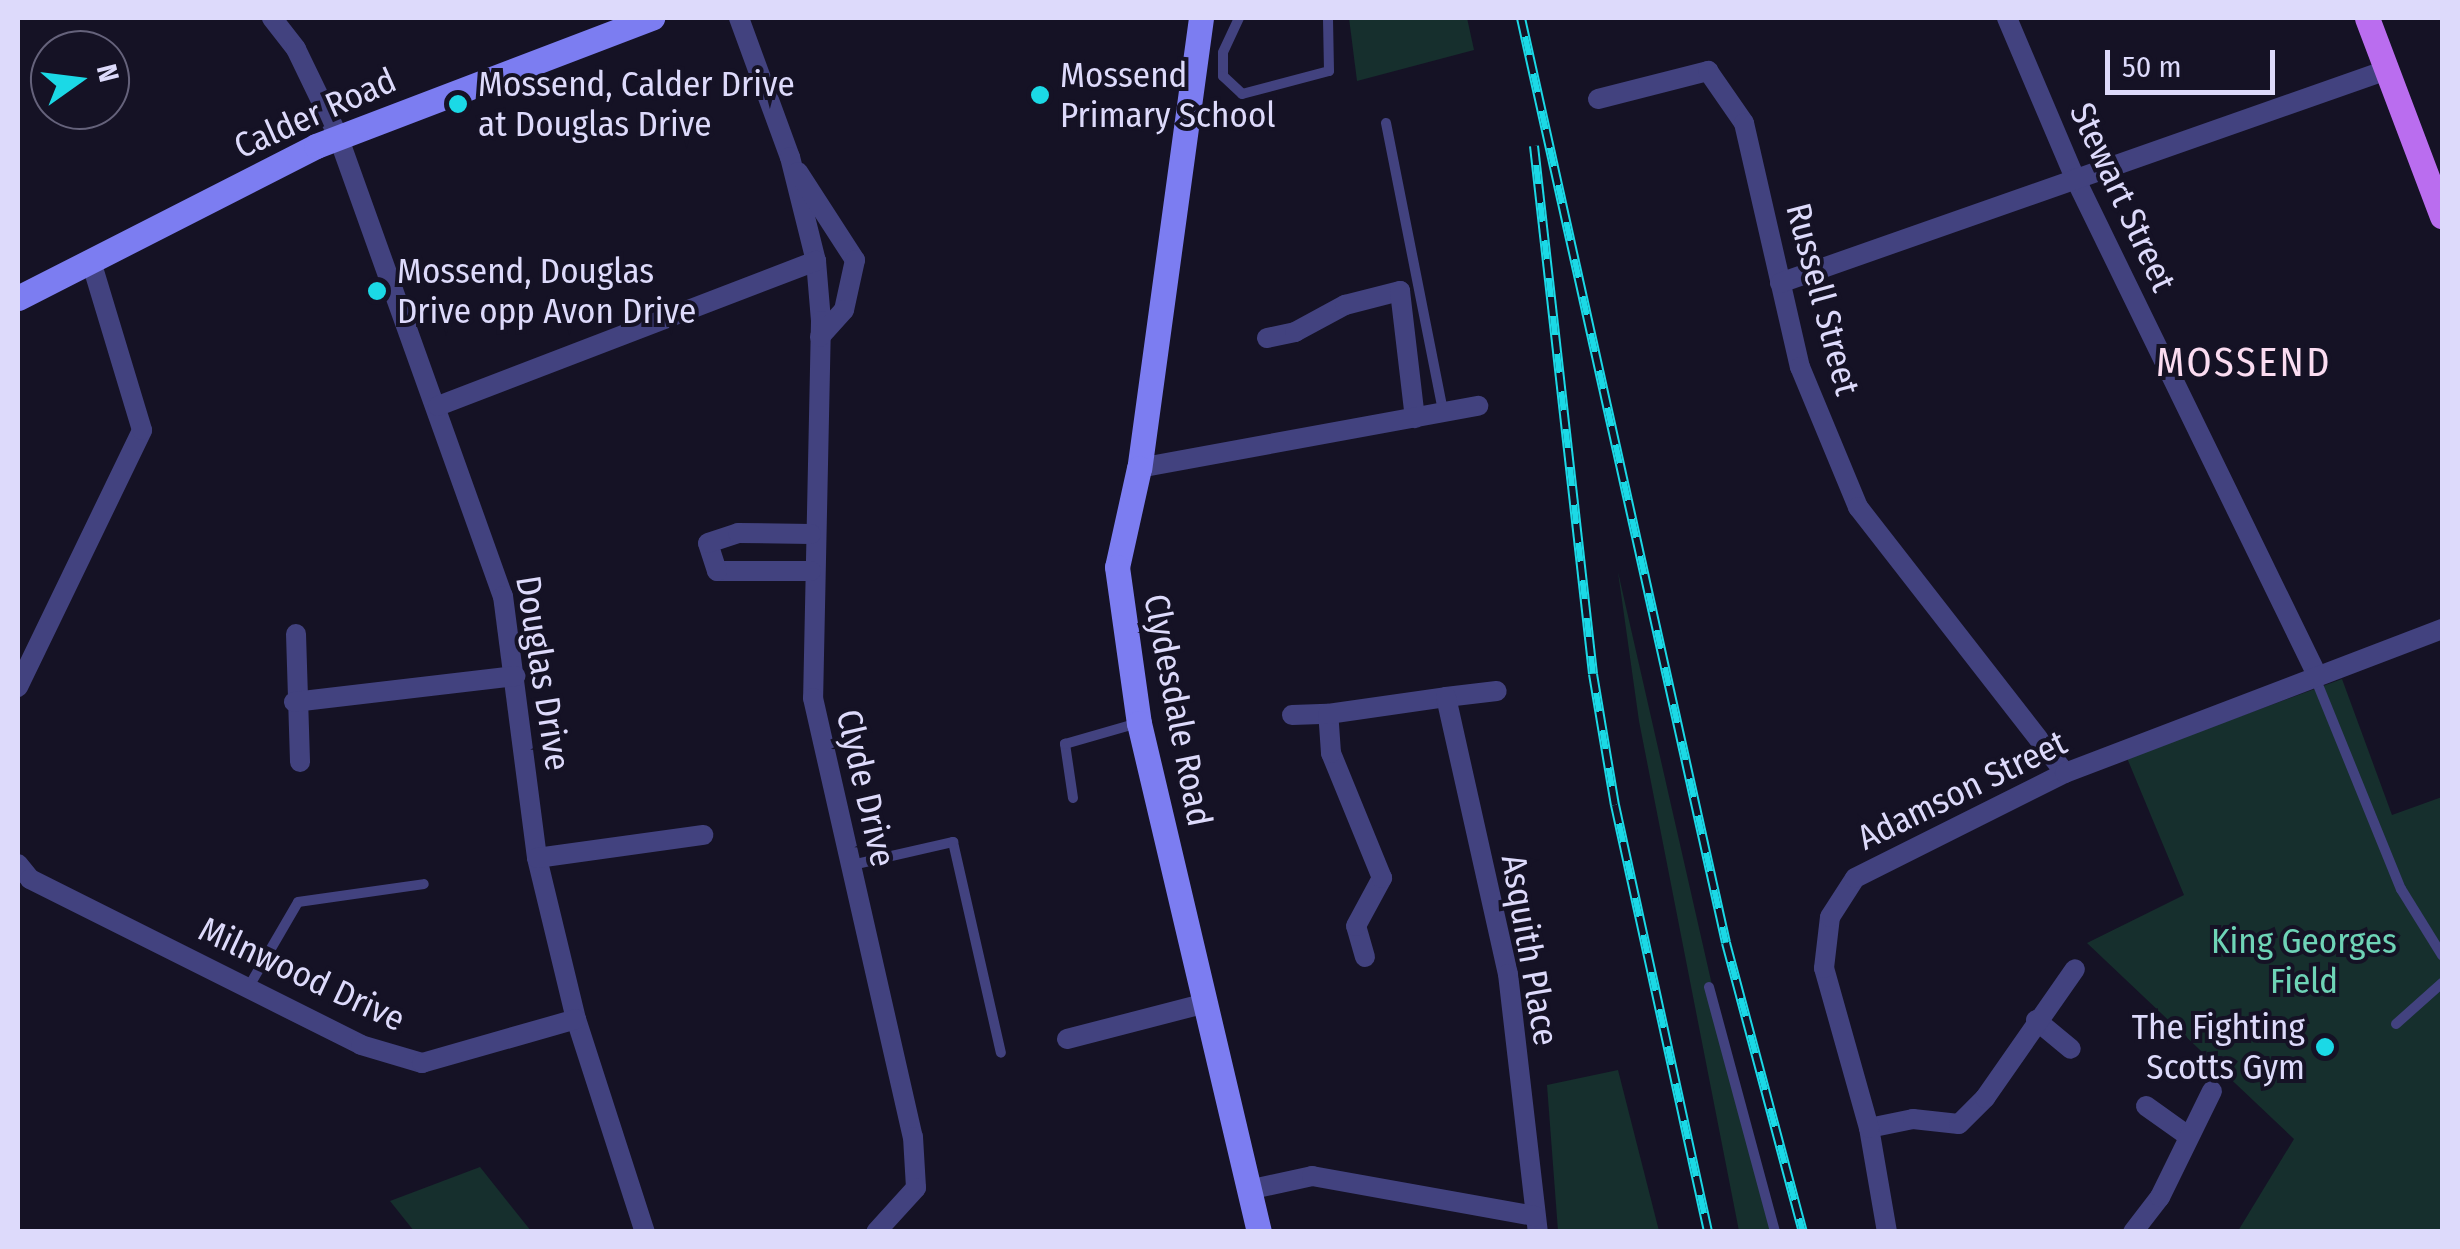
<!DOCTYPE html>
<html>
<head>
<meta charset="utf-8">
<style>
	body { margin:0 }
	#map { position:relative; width:2460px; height:1249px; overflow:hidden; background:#151225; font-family:"Fira Sans Condensed",sans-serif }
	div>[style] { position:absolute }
	.green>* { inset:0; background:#162f2d }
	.lane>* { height:10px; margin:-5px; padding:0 5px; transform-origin:5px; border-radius:5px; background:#42427f }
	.street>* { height:20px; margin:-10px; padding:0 10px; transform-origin:10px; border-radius:10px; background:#42427f }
	.secondary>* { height:25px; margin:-12.5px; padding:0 12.5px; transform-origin:12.5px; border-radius:12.5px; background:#7c7df1 }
	.primary>* { height:25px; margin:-12.5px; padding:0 12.5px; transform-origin:12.5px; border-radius:12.5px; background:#ba6def }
	.rail>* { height:10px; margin-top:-5px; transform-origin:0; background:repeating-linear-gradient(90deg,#151225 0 19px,#1bd9e6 0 38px); box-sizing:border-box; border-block:2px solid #1bd9e6 }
	.dots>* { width:28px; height:28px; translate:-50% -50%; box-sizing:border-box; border:5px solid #151225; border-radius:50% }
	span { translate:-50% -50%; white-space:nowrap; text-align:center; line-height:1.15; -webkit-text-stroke:8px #151225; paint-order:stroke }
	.poi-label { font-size:35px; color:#dddafb }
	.left { translate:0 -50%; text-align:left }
	.right { translate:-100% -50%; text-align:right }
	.street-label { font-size:35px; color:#dddafb }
	.park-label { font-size:35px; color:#6ed4b7 }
	.quarter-label { font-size:40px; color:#fbdcf1; letter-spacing:2.5px }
	.frame { position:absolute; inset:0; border:20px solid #dddafb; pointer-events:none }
	.north { position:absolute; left:30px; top:30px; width:100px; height:100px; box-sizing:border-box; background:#151225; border:2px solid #65627b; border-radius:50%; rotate:76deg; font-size:28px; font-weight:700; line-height:40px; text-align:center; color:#dddafb }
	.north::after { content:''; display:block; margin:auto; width:35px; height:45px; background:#1bd9e6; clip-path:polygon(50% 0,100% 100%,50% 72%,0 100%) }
	.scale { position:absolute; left:2105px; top:50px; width:170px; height:45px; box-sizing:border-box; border:5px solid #dddafb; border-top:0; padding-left:12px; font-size:30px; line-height:35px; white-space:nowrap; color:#dddafb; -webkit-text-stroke:8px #151225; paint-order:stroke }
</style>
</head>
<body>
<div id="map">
	<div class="green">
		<div style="clip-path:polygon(1349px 18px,1467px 18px,1474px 50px,1357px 81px)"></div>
		<div style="clip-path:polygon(1618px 572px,1722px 1029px,1776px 1231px,1739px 1231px,1639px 721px)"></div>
		<div style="clip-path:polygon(2342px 679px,2392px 815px,2442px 797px,2442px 1231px,2238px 1231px,2294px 1139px,2087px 943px,2184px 895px,2127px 758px)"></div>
		<div style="clip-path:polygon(1618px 1070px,1659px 1231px,1558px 1231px,1547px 1085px)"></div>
		<div style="clip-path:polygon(480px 1167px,531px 1231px,414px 1231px,390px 1201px)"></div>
	</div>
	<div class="lane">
		<div style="left:1239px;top:18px;width:38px;rotate:115deg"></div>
		<div style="left:1223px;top:53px;width:23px;rotate:90deg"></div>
		<div style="left:1223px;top:76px;width:26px;rotate:43deg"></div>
		<div style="left:1242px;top:94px;width:90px;rotate:-14.8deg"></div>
		<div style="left:1329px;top:71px;width:53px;rotate:-91.1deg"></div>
		<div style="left:1386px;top:123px;width:295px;rotate:78.8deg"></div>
		<div style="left:2314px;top:675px;width:231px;rotate:67.9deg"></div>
		<div style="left:2401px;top:889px;width:78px;rotate:58.2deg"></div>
		<div style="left:1073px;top:798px;width:55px;rotate:-98.4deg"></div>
		<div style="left:1065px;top:744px;width:76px;rotate:-16deg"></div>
		<div style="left:852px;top:865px;width:104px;rotate:-12.8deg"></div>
		<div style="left:953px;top:842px;width:216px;rotate:77.2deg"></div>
		<div style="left:1709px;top:987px;width:254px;rotate:74.9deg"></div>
		<div style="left:248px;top:988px;width:99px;rotate:-59.8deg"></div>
		<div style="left:298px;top:902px;width:127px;rotate:-8.1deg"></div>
		<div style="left:2396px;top:1024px;width:62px;rotate:-41.7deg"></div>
	</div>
	<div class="street">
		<div style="left:272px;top:18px;width:39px;rotate:52deg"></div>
		<div style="left:296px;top:49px;width:97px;rotate:64.2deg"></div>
		<div style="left:338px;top:136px;width:489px;rotate:70.3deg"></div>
		<div style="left:503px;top:596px;width:264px;rotate:82.6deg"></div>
		<div style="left:537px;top:858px;width:166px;rotate:76.4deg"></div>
		<div style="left:576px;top:1019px;width:224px;rotate:72.1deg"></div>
		<div style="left:739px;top:18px;width:148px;rotate:69.9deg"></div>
		<div style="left:790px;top:157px;width:107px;rotate:76deg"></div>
		<div style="left:816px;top:261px;width:60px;rotate:85.2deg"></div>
		<div style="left:821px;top:321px;width:377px;rotate:91.2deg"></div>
		<div style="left:813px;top:698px;width:450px;rotate:77.2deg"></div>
		<div style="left:913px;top:1137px;width:51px;rotate:86.6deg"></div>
		<div style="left:916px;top:1188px;width:59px;rotate:132.3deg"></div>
		<div style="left:2007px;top:18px;width:174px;rotate:67deg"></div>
		<div style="left:2075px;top:178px;width:551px;rotate:64.04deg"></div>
		<div style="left:1598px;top:99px;width:114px;rotate:-14.3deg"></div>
		<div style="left:1708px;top:71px;width:63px;rotate:55.3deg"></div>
		<div style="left:1744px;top:123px;width:250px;rotate:77.1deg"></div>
		<div style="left:1800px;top:367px;width:152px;rotate:67.5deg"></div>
		<div style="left:1858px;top:507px;width:337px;rotate:52.1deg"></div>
		<div style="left:798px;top:172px;width:105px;rotate:57.1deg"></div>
		<div style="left:855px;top:260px;width:51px;rotate:102.4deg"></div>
		<div style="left:844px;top:310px;width:36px;rotate:132deg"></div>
		<div style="left:1780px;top:283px;width:643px;rotate:-19.34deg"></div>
		<div style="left:1267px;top:338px;width:29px;rotate:-12deg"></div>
		<div style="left:1295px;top:332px;width:57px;rotate:-28.4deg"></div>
		<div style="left:1345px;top:305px;width:57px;rotate:-14.3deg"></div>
		<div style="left:1400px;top:291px;width:128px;rotate:83.3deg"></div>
		<div style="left:438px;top:406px;width:405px;rotate:-21deg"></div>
		<div style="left:1139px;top:468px;width:345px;rotate:-10.4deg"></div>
		<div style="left:811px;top:571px;width:94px;rotate:180deg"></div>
		<div style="left:717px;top:571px;width:29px;rotate:-108deg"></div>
		<div style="left:708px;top:543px;width:32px;rotate:-18deg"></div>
		<div style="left:738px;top:533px;width:73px;rotate:0.8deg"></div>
		<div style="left:296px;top:634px;width:128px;rotate:88.2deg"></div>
		<div style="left:18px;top:687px;width:285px;rotate:-64.2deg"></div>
		<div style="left:142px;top:430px;width:177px;rotate:-106.8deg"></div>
		<div style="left:1446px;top:697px;width:51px;rotate:-6.7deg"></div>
		<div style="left:294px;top:702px;width:223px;rotate:-6.7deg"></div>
		<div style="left:1292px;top:715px;width:36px;rotate:-2deg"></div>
		<div style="left:537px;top:858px;width:168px;rotate:-7.9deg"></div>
		<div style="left:18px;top:864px;width:19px;rotate:51deg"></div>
		<div style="left:30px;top:879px;width:370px;rotate:26.6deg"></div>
		<div style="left:361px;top:1045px;width:64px;rotate:16.4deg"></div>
		<div style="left:422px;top:1063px;width:160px;rotate:-15.9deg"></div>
		<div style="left:1365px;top:957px;width:32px;rotate:-106deg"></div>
		<div style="left:1356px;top:926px;width:55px;rotate:-61.6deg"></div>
		<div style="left:1382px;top:878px;width:135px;rotate:-112.2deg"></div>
		<div style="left:1331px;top:753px;width:39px;rotate:-94deg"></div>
		<div style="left:1328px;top:714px;width:119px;rotate:-8.2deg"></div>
		<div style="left:1446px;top:697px;width:284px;rotate:77.4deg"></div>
		<div style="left:1508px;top:974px;width:260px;rotate:83.4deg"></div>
		<div style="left:2036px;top:1020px;width:45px;rotate:39.6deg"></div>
		<div style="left:1067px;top:1039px;width:144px;rotate:-14.5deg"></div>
		<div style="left:2146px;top:1106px;width:52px;rotate:35.5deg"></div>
		<div style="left:1869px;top:1128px;width:45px;rotate:-11.6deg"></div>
		<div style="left:1913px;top:1119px;width:46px;rotate:6.2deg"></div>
		<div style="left:1959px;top:1124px;width:37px;rotate:-45deg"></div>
		<div style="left:1985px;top:1098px;width:157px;rotate:-55.1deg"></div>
		<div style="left:1248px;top:1190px;width:66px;rotate:-12.3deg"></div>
		<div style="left:1312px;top:1176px;width:227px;rotate:10.2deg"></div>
		<div style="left:1887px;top:1232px;width:106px;rotate:-99.8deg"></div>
		<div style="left:1869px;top:1128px;width:166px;rotate:-105.7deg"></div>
		<div style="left:1824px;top:968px;width:51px;rotate:-83.3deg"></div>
		<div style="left:1830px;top:917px;width:46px;rotate:-57.3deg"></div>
		<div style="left:1855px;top:878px;width:235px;rotate:-26.6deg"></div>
		<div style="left:2065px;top:773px;width:404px;rotate:-20.9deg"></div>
		<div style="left:2133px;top:1232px;width:44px;rotate:-52.4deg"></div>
		<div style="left:2160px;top:1197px;width:118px;rotate:-63.9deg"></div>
	</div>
	<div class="secondary">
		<div style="left:1201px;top:18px;width:454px;rotate:97.8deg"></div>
		<div style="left:1139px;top:468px;width:101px;rotate:102.5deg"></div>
		<div style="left:1117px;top:567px;width:158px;rotate:82deg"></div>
		<div style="left:1139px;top:723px;width:523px;rotate:76.73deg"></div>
		<div style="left:18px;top:298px;width:335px;rotate:-27deg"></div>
		<div style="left:316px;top:146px;width:360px;rotate:-20.9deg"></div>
	</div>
	<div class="primary">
		<div style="left:2367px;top:18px;width:212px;rotate:69.3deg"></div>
	</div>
	<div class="rail">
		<div style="left:1521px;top:18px;width:947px;rotate:77.5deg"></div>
		<div style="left:1726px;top:943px;width:299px;rotate:75.1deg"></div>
		<div style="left:1534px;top:146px;width:531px;rotate:83.62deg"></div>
		<div style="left:1593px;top:674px;width:133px;rotate:80.5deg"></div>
		<div style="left:1615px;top:805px;width:437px;rotate:77.7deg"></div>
	</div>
	<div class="dots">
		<div style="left:1040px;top:95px;background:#1bd9e6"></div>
		<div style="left:458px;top:104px;background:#1bd9e6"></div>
		<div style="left:377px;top:291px;background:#1bd9e6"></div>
		<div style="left:2325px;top:1047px;background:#1bd9e6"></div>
	</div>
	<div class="poi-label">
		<span class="left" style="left:1060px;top:95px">Mossend<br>Primary School</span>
		<span class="left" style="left:478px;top:104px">Mossend, Calder Drive<br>at Douglas Drive</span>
		<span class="left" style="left:397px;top:291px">Mossend, Douglas<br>Drive opp Avon Drive</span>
		<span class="right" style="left:2305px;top:1047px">The Fighting<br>Scotts Gym</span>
	</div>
	<div class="street-label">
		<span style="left:315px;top:113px;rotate:-24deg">Calder Road</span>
		<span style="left:2123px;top:197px;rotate:65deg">Stewart Street</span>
		<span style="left:1823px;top:299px;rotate:75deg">Russell Street</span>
		<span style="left:543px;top:673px;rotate:81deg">Douglas Drive</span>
		<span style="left:1178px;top:710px;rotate:79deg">Clydesdale Road</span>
		<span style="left:866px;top:788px;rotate:77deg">Clyde Drive</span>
		<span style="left:1962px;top:790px;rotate:-26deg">Adamson Street</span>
		<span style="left:1530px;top:950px;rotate:80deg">Asquith Place</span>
		<span style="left:302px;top:974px;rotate:25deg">Milnwood Drive</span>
	</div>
	<div class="park-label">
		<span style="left:2304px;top:961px">King Georges<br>Field</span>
	</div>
	<div class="quarter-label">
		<span style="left:2244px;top:363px">MOSSEND</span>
	</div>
	<div class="frame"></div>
	<div class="north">N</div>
	<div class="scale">50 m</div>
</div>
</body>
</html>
